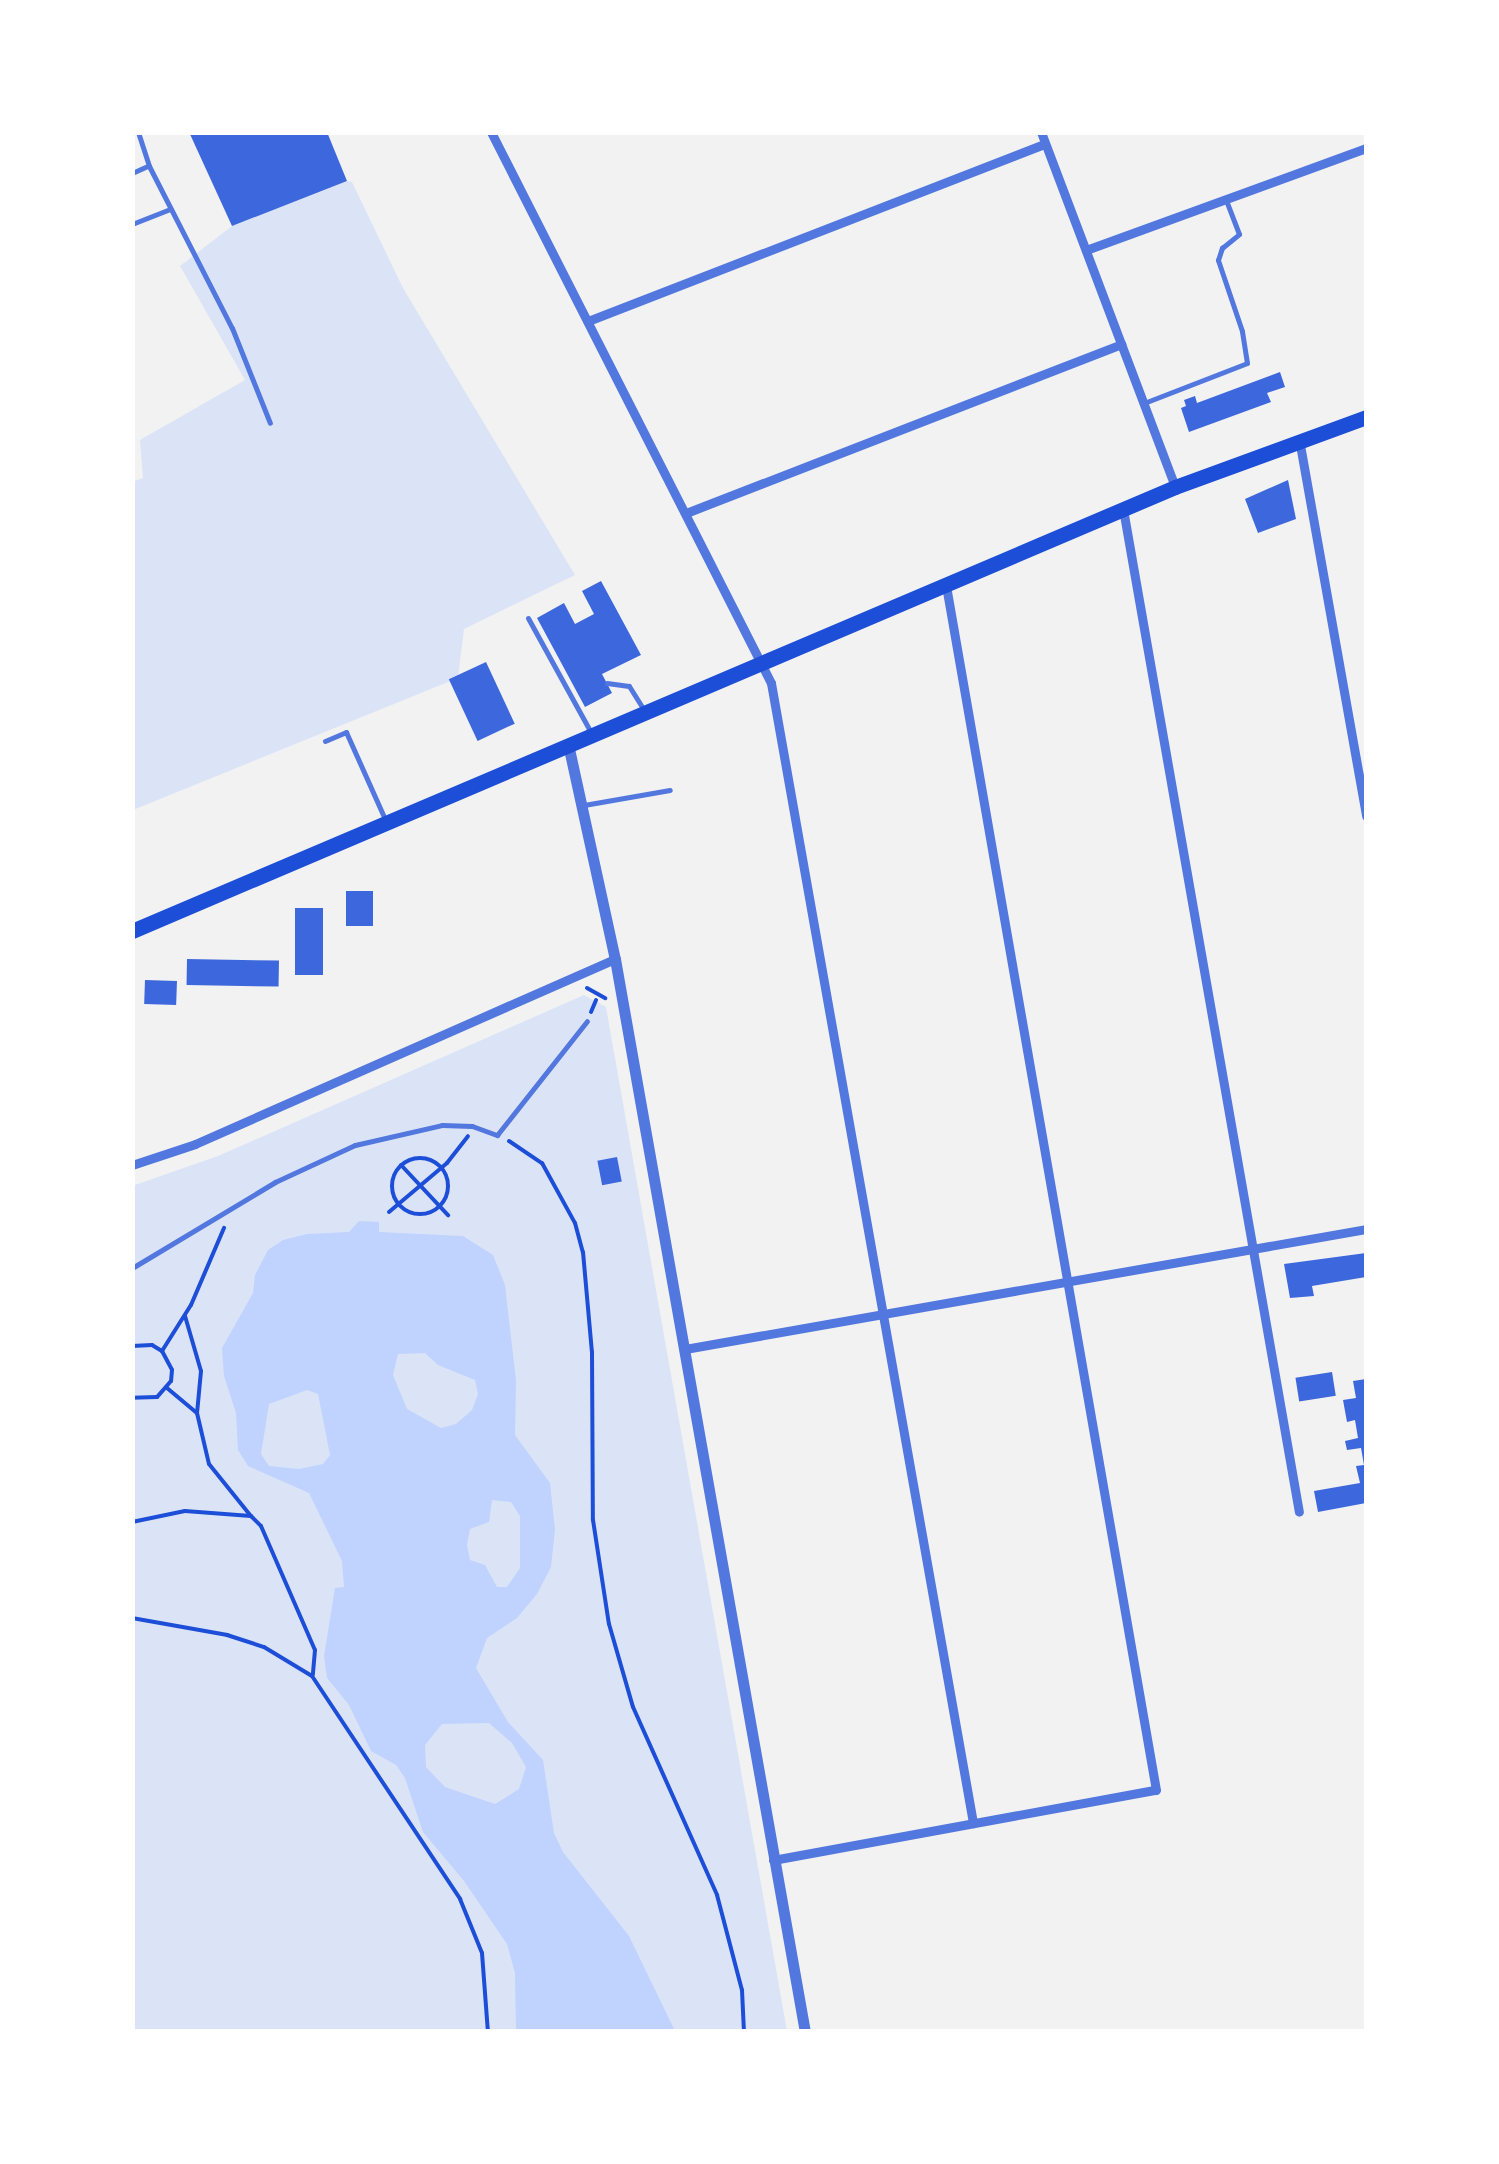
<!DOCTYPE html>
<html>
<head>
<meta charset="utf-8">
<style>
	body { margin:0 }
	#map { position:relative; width:1499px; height:2164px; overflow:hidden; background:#f2f2f2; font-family:"Archivo Narrow",sans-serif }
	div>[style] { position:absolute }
	.green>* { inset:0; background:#dbe4f7 }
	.water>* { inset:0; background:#bfd3fe }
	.building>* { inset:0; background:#3d67dc; transform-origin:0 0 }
	.path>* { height:4px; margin:-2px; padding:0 2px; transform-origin:2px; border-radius:2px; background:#1d4ed8 }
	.path>.ring { margin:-2px; padding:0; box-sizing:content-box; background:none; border:4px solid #1d4ed8; border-radius:50% }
	.service>* { height:5px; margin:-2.5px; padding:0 2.5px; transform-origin:2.5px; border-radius:2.5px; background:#5277de }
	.minor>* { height:9px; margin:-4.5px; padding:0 4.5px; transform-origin:4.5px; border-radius:4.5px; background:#5277de }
	.tertiary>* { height:11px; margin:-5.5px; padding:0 5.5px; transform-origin:5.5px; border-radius:5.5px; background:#5277de }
	.primary>* { height:15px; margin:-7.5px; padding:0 7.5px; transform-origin:7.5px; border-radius:7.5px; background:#1d4ed8 }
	span { translate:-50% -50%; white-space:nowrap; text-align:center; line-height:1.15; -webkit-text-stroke:8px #fff; paint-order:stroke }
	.frame { position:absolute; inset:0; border:135px solid #fff; pointer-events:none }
</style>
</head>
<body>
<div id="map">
	<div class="green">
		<div style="clip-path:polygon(347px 181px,352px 182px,403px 288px,575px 575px,464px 629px,458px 678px,133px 810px,132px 482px,143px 478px,140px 440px,245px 380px,180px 266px,232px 226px)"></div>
		<div style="clip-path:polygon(584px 995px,606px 1007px,787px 2031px,133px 2031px,132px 1186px,218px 1156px)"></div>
	</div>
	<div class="water">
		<div style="clip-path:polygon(evenodd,359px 1221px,379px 1222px,379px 1232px,463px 1236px,493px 1255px,505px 1285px,516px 1380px,515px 1435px,550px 1483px,555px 1530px,551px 1567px,537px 1594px,517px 1618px,487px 1638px,476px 1668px,508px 1722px,543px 1760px,554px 1833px,563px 1852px,629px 1936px,675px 2031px,516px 2031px,515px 1973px,507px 1944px,464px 1881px,423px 1832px,405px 1778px,396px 1765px,371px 1751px,349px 1705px,327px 1678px,324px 1656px,335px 1588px,344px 1587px,342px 1561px,309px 1493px,248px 1466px,238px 1450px,236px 1413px,224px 1376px,222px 1348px,253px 1293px,255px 1275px,268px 1250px,283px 1240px,307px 1234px,349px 1232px,359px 1221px,425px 1353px,438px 1365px,475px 1380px,478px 1394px,472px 1410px,456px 1424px,441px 1428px,407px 1409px,393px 1375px,398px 1354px,425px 1353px,359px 1221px,307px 1390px,318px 1394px,330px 1455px,323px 1464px,299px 1469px,269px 1466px,261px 1454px,269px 1404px,307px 1390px,359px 1221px,492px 1500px,511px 1502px,520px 1516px,520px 1568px,507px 1587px,497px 1587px,485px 1565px,470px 1560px,467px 1545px,470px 1529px,489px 1522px,492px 1500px,359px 1221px,489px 1723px,512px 1743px,526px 1767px,519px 1789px,495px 1804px,445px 1787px,426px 1767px,425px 1745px,442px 1724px,489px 1723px)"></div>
	</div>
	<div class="building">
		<div style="clip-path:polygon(189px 132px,327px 132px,347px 181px,232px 226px)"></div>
		<div style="clip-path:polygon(1280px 372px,1285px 387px,1267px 393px,1271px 402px,1189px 432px,1181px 408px,1186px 406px,1184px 400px,1195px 396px,1197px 403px)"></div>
		<div style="clip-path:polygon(1288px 480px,1296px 519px,1258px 533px,1245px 499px)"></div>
		<div style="clip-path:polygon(601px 581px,641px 655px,602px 674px,612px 693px,585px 707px,537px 618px,564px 603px,575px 624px,594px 614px,582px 591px)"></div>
		<div style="left:486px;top:662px;width:68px;height:41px;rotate:65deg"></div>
		<div style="left:346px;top:891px;width:27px;height:35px"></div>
		<div style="left:295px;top:908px;width:28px;height:67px"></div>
		<div style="left:187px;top:959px;width:92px;height:26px;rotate:1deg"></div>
		<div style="left:145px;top:980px;width:32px;height:24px;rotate:2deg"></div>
		<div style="left:617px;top:1157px;width:25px;height:20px;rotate:79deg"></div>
		<div style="clip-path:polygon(1366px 1253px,1366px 1277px,1312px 1286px,1314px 1296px,1290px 1298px,1284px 1264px)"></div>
		<div style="left:1332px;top:1372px;width:24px;height:37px;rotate:81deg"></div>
		<div style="clip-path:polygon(1366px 1379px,1366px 1503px,1318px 1512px,1314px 1491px,1360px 1483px,1356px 1466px,1364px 1465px,1361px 1448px,1347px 1450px,1345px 1441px,1358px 1438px,1355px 1420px,1347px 1422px,1343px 1400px,1356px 1398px,1353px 1381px)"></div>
	</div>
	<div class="path">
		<div style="left:587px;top:988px;width:21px;rotate:29deg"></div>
		<div style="left:591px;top:1012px;width:13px;rotate:-67deg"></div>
		<div style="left:509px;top:1141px;width:40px;rotate:34deg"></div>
		<div style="left:542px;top:1163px;width:68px;rotate:61.2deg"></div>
		<div style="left:575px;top:1223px;width:30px;rotate:75deg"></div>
		<div style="left:583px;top:1252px;width:100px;rotate:84.9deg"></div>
		<div style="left:592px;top:1352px;width:168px;rotate:89.7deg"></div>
		<div style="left:593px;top:1520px;width:105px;rotate:81.3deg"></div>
		<div style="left:609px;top:1624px;width:86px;rotate:73.9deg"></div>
		<div style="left:633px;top:1707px;width:206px;rotate:65.9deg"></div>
		<div style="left:717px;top:1895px;width:98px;rotate:75.3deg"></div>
		<div style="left:742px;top:1990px;width:42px;rotate:87.3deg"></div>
		<div class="ring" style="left:392px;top:1158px;width:52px;height:52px"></div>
		<div style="left:401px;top:1165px;width:69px;rotate:46.8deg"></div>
		<div style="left:389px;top:1212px;width:76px;rotate:-40.2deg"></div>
		<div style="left:447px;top:1163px;width:34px;rotate:-52deg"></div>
		<div style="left:185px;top:1316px;width:57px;rotate:73.8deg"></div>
		<div style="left:201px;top:1371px;width:42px;rotate:95.4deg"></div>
		<div style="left:132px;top:1346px;width:20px;rotate:-3deg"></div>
		<div style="left:152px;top:1345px;width:12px;rotate:31deg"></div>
		<div style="left:162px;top:1351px;width:21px;rotate:62deg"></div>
		<div style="left:172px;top:1370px;width:11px;rotate:95deg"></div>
		<div style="left:171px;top:1381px;width:21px;rotate:131deg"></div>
		<div style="left:157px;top:1397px;width:25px;rotate:178deg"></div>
		<div style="left:162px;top:1351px;width:54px;rotate:-57.8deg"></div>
		<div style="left:191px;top:1305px;width:84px;rotate:-66.8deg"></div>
		<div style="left:167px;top:1388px;width:39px;rotate:40deg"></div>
		<div style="left:197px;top:1413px;width:52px;rotate:76.8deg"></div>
		<div style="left:209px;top:1464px;width:67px;rotate:51.1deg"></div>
		<div style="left:132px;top:1522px;width:54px;rotate:-11.7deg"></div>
		<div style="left:185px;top:1511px;width:66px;rotate:4.3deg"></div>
		<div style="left:251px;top:1516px;width:14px;rotate:45deg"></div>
		<div style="left:261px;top:1526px;width:135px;rotate:66.5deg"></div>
		<div style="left:315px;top:1650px;width:25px;rotate:95deg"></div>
		<div style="left:132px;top:1618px;width:97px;rotate:10.1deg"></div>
		<div style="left:227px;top:1635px;width:39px;rotate:18deg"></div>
		<div style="left:264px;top:1647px;width:56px;rotate:31.1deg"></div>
		<div style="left:312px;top:1676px;width:268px;rotate:56.4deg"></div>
		<div style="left:460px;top:1899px;width:58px;rotate:67.8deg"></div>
		<div style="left:482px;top:1953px;width:79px;rotate:85.7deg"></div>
	</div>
	<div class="service">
		<div style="left:138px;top:132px;width:36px;rotate:72deg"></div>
		<div style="left:149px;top:166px;width:182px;rotate:62.9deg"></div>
		<div style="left:232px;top:328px;width:102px;rotate:68.2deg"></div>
		<div style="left:132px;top:173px;width:17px;rotate:-24deg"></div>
		<div style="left:132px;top:224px;width:41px;rotate:-21.5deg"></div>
		<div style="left:1144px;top:403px;width:110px;rotate:-21.2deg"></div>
		<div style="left:1247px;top:363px;width:32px;rotate:-99deg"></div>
		<div style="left:1242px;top:331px;width:75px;rotate:-108.7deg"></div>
		<div style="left:1218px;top:260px;width:13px;rotate:-72deg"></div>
		<div style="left:1222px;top:248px;width:22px;rotate:-39deg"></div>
		<div style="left:1239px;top:234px;width:36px;rotate:-111deg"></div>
		<div style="left:528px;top:618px;width:129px;rotate:61.2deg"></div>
		<div style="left:607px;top:683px;width:22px;rotate:8deg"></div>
		<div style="left:629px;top:686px;width:28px;rotate:58deg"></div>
		<div style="left:325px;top:741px;width:23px;rotate:-23deg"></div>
		<div style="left:346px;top:732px;width:95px;rotate:65.9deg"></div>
		<div style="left:584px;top:805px;width:87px;rotate:-9.9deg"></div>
		<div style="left:132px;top:1268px;width:167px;rotate:-31deg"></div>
		<div style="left:275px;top:1182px;width:88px;rotate:-24.8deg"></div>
		<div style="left:355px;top:1145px;width:89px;rotate:-12.9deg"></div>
		<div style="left:442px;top:1125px;width:30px;rotate:2deg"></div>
		<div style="left:472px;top:1126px;width:27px;rotate:20deg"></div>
		<div style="left:497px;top:1135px;width:145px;rotate:-51.7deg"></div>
	</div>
	<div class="minor">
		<div style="left:491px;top:132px;width:618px;rotate:63.06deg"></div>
		<div style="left:771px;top:683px;width:1158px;rotate:79.95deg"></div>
		<div style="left:1041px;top:132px;width:379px;rotate:69.3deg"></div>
		<div style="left:1086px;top:250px;width:298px;rotate:-20deg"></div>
		<div style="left:588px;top:321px;width:490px;rotate:-21.2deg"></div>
		<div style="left:1299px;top:439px;width:383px;rotate:79.9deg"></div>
		<div style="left:1123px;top:509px;width:1018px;rotate:80.05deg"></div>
		<div style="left:686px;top:513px;width:467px;rotate:-21.2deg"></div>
		<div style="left:132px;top:1165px;width:66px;rotate:-18.4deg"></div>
		<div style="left:195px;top:1144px;width:459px;rotate:-23.8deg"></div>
		<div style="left:685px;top:1349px;width:691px;rotate:-9.99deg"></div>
		<div style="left:773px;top:1860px;width:389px;rotate:-10.4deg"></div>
		<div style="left:1156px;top:1790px;width:1223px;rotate:-99.89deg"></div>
	</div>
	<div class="tertiary">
		<div style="left:568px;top:744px;width:220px;rotate:77.7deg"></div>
		<div style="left:615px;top:959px;width:1090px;rotate:79.96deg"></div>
	</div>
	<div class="primary">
		<div style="left:132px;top:931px;width:1134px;rotate:-23.06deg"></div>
		<div style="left:1175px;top:487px;width:203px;rotate:-20.1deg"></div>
	</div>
	<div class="frame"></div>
</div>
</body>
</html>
